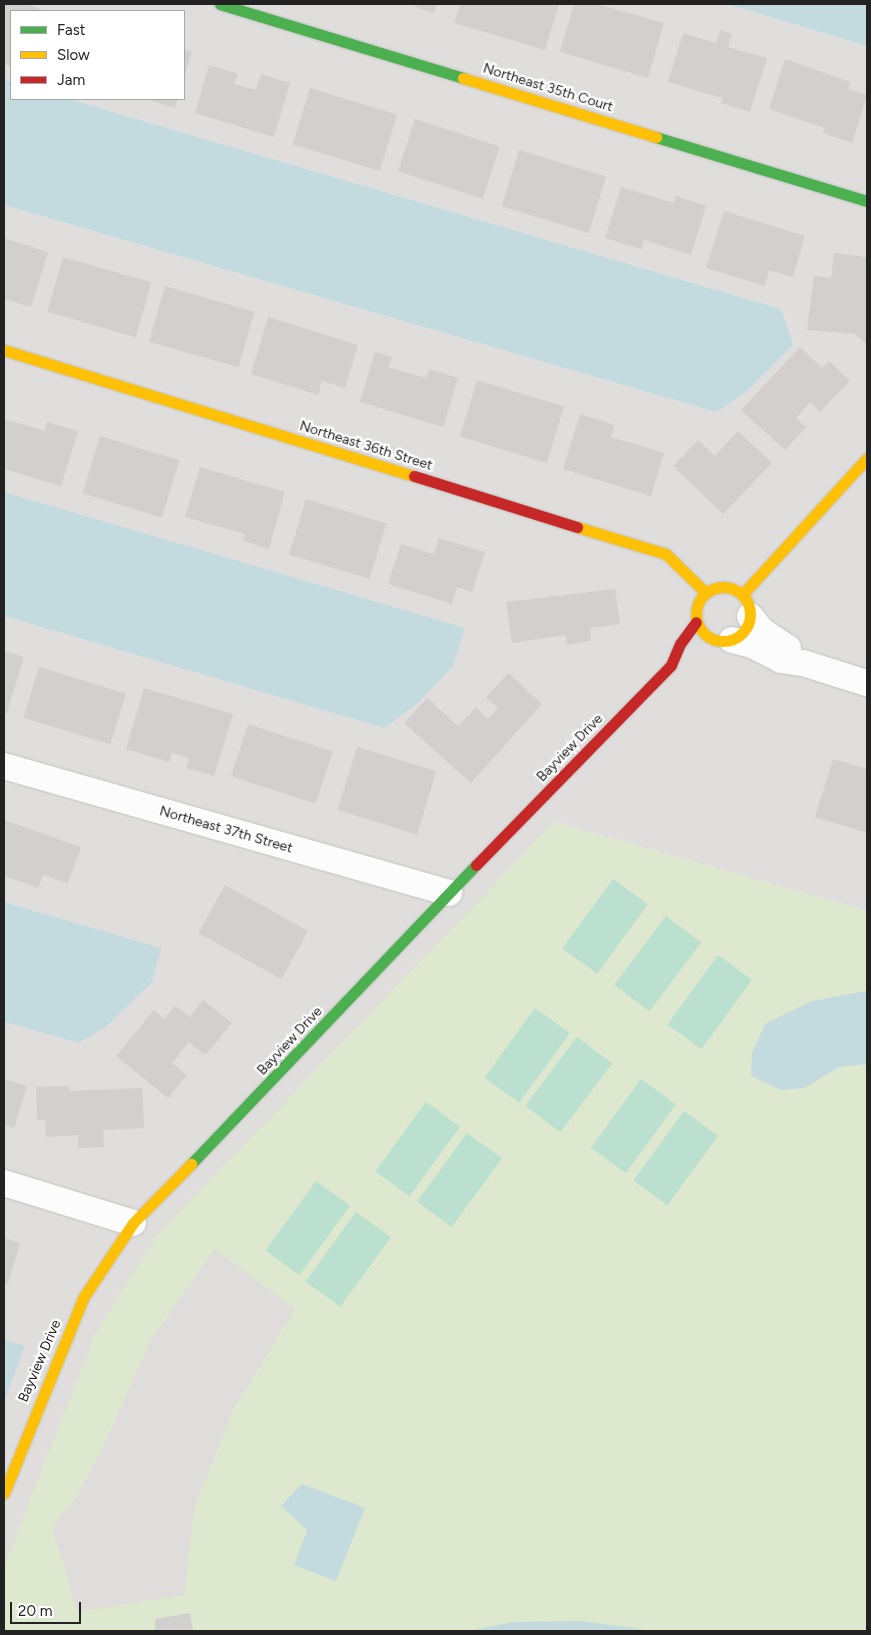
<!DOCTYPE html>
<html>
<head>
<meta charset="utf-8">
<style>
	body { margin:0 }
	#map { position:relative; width:871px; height:1635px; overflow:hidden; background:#f0eeeb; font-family:Figtree,sans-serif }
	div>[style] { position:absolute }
	.residential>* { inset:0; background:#dfdedc }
	.grass>* { inset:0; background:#dde8ce }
	.pitch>* { inset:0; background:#bce0d0; transform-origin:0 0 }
	.parking>* { inset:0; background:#dedddc }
	.water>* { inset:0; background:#c3dade }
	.building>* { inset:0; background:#d2d0ce; transform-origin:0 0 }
	.roads { filter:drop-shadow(0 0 1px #c3c3c1) drop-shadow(0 0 1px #c3c3c1) }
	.street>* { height:26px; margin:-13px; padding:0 13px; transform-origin:13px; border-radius:13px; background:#fdfcfc }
	.fast>* { height:11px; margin:-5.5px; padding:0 5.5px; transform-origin:5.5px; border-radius:5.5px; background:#4caf50 }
	.slow>* { height:11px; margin:-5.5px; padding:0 5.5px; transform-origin:5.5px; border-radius:5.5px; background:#ffc107 }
	.slow>.ring { margin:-5.5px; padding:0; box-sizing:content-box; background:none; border:11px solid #ffc107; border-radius:50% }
	.jam>* { height:11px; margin:-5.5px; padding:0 5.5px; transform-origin:5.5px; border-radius:5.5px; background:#c62828 }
	span { translate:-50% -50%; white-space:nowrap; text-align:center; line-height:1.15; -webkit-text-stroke:4.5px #fff; paint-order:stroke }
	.street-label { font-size:14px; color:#222 }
	.frame { position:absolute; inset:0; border:5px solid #222; pointer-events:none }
	.legend { position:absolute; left:10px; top:10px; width:175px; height:90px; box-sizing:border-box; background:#fff; border:1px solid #a7a7a7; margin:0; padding:6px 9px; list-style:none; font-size:15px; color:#222 }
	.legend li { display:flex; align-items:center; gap:10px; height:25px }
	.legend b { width:25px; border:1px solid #a7a7a7 }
	.scale { position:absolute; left:10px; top:1602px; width:71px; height:22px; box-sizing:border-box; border:2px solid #222; border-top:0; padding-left:6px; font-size:15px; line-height:18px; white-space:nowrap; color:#222; -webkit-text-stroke:4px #fff; paint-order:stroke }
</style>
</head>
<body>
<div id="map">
	<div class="residential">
		<div style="clip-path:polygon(4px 4px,727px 4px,867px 46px,867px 911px,554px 822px,96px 1333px,4px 1569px,4px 1402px,24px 1346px,4px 1340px,4px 1022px,79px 1043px,160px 948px,4px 902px,4px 616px,384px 728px,465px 629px,4px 492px,4px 205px,716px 412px,781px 309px,69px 99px,184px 99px,184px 11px,11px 11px,11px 82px,4px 80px)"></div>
	</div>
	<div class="grass">
		<div style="clip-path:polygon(554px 822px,867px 911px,867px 1631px,4px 1631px,4px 1569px,42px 1469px,96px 1333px,156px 1236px)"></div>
	</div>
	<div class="pitch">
		<div style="left:613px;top:879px;width:43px;height:86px;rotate:36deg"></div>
		<div style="left:666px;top:916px;width:44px;height:86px;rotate:37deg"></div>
		<div style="left:718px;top:955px;width:42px;height:86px;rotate:36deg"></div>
		<div style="left:535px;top:1008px;width:43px;height:86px;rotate:36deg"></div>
		<div style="left:577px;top:1037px;width:44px;height:86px;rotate:37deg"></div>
		<div style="left:641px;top:1079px;width:43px;height:85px;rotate:36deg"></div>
		<div style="left:426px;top:1102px;width:42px;height:86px;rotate:36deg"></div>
		<div style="left:684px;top:1111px;width:42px;height:86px;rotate:36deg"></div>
		<div style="left:467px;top:1133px;width:43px;height:85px;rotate:36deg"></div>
		<div style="left:316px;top:1181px;width:42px;height:86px;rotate:36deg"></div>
		<div style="left:356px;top:1212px;width:43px;height:86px;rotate:36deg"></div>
	</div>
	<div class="parking">
		<div style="clip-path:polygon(215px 1249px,295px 1309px,235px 1407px,195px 1505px,184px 1595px,77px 1612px,52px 1526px,75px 1499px,102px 1450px,150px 1341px)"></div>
	</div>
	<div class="water">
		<div style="clip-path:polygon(727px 4px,867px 4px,867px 46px)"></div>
		<div style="clip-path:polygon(4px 80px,11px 82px,11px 99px,69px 99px,781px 309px,793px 345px,746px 392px,716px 412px,4px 205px)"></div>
		<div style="clip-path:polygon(4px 492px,465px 628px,453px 666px,418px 703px,384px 728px,4px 616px)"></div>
		<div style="clip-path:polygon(4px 902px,161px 948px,152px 982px,107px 1026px,79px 1043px,4px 1022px)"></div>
		<div style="clip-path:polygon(867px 991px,867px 1064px,839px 1067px,804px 1088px,781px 1090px,751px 1076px,752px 1053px,765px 1024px,812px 1001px)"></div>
		<div style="clip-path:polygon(4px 1340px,25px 1346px,4px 1402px)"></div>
		<div style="clip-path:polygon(302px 1484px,365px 1508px,336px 1581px,294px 1565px,307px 1530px,281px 1506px)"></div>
		<div style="clip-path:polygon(581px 1621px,653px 1631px,469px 1631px,513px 1622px)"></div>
	</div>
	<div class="building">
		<div style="clip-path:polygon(4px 4px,26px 4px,46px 11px,11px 11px,11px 66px,4px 64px)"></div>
		<div style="clip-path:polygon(416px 4px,437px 4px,434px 13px,415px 7px)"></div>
		<div style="clip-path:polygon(460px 4px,559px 4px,545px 50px,454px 23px)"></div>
		<div style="clip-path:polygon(574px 4px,597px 4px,664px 23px,648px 78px,560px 52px)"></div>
		<div style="clip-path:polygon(720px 30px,732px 34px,728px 47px,767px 58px,750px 112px,721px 103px,722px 98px,668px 82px,683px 33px,716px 43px)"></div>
		<div style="clip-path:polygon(184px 49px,192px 52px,184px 77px)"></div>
		<div style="clip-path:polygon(785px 59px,850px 82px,848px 89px,867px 95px,852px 143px,823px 133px,825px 128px,769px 109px)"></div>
		<div style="clip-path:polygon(209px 65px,238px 74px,234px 84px,256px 90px,261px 74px,290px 83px,274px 137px,195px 113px)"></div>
		<div style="left:310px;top:88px;width:91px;height:59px;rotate:17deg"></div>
		<div style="clip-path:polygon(147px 99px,178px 99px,175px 108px)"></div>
		<div style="left:415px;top:119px;width:89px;height:55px;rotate:18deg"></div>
		<div style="left:519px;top:150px;width:91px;height:59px;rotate:17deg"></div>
		<div style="clip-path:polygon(621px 187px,674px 203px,676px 196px,706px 206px,691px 255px,644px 240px,641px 249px,605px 238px)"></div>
		<div style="clip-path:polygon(724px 211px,805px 236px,793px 277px,769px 270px,765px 286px,706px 268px)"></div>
		<div style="clip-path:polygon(4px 238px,48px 252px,31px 307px,4px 299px)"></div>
		<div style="clip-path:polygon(834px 253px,867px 257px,867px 345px,855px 334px,807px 330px,814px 276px,831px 278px)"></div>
		<div style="left:63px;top:257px;width:92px;height:57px;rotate:16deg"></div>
		<div style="left:165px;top:286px;width:93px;height:58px;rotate:16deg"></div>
		<div style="clip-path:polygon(268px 317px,358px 345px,345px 388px,322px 381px,318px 395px,251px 374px)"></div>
		<div style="clip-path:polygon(800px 347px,822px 368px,829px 361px,850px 381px,820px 412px,810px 402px,796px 418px,806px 427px,785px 450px,741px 410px)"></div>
		<div style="clip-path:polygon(375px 352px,392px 357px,388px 367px,426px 378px,429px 369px,458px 378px,443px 427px,360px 402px)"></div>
		<div style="left:477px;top:380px;width:91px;height:59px;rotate:17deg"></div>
		<div style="clip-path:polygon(580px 414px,615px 425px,611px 437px,664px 453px,651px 496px,563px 469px)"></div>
		<div style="clip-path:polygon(4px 419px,45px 431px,47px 422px,78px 431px,61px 486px,4px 469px)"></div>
		<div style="clip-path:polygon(738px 431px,772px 463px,723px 514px,673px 466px,698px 440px,715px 456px)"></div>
		<div style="left:100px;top:436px;width:83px;height:60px;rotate:17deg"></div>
		<div style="clip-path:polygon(200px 467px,285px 492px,269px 549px,243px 541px,245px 534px,185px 517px)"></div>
		<div style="left:306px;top:499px;width:84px;height:58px;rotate:17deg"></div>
		<div style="clip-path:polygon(439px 538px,485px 552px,472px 592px,457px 587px,452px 604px,388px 584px,401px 544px,434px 554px)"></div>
		<div style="clip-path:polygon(615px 589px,620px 624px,590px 628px,591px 641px,567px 645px,566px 635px,512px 643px,506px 602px)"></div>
		<div style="clip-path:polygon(4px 651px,24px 657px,7px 713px,4px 712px)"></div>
		<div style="left:39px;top:667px;width:91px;height:53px;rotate:17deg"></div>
		<div style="clip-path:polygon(508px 673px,542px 704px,471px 783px,404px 723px,427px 698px,458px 726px,476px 707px,488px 719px,498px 708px,486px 697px)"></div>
		<div style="clip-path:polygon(144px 688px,233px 714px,214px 776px,186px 768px,189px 758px,172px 753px,169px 762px,126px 749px)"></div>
		<div style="left:248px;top:724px;width:89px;height:55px;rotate:18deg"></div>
		<div style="left:357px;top:747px;width:83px;height:66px;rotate:17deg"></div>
		<div style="clip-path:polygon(833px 759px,867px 769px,867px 833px,815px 817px)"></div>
		<div style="clip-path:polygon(4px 820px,81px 847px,68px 883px,43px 875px,38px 888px,4px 876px)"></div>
		<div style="left:225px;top:885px;width:95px;height:55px;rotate:29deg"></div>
		<div style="clip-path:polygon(203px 1000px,232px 1023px,205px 1055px,189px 1042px,172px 1063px,187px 1075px,168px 1098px,116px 1056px,154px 1010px,164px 1019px,175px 1006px,190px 1017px)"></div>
		<div style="clip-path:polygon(4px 1079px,27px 1086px,14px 1128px,4px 1125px)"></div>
		<div style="clip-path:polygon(69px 1086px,69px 1091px,142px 1088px,144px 1128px,103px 1130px,104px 1147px,78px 1148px,78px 1135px,46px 1137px,45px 1120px,37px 1120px,36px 1087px)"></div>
		<div style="clip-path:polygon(4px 1238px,20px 1243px,8px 1284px,4px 1283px)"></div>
		<div style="clip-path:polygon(190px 1613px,193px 1631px,155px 1631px,155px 1619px)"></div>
	</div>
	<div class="roads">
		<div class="street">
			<div style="left:750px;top:616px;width:19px;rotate:51deg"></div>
			<div style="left:762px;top:631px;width:31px;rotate:33deg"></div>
			<div style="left:732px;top:640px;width:21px;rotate:14deg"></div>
			<div style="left:752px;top:645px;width:33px;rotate:27deg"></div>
			<div style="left:781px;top:660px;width:22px;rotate:8deg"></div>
			<div style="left:803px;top:663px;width:67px;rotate:17.4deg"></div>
			<div style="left:4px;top:766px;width:463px;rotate:15.9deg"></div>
			<div style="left:4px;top:1183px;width:135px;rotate:17.2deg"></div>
		</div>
		<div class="fast">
			<div style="left:220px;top:4px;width:254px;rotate:16.9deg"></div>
			<div style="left:656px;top:137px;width:220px;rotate:16.9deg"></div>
			<div style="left:191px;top:1164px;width:413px;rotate:-46.4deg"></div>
		</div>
		<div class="slow">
			<div style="left:463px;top:78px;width:202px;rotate:17deg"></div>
			<div style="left:4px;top:350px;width:429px;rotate:17.1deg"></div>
			<div style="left:577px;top:527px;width:93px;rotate:16.9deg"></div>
			<div style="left:666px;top:554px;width:56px;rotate:44.3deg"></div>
			<div class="ring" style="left:696px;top:587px;width:43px;height:43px"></div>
			<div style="left:742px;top:595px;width:185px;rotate:-47.6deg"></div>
			<div style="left:4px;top:1493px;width:210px;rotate:-67.9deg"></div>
			<div style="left:83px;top:1298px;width:90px;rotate:-56.3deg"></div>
			<div style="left:133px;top:1223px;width:83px;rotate:-45.5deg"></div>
		</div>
		<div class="jam">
			<div style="left:414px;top:476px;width:171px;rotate:17.4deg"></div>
			<div style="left:476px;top:865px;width:279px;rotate:-45.7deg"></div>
			<div style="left:671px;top:665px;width:23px;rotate:-67deg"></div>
			<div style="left:680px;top:644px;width:27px;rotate:-54deg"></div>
		</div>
	</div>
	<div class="street-label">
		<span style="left:548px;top:88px;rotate:17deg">Northeast 35th Court</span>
		<span style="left:366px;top:446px;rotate:17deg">Northeast 36th Street</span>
		<span style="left:570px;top:748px;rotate:-46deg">Bayview Drive</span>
		<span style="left:226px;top:830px;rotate:16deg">Northeast 37th Street</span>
		<span style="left:290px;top:1041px;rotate:-47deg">Bayview Drive</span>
		<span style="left:40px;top:1361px;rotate:-67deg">Bayview Drive</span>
	</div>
	<div class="frame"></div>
	<ul class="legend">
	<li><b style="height:6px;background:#4caf50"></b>Fast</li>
	<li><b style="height:6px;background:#ffc107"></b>Slow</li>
	<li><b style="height:6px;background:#c62828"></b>Jam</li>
	</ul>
	<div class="scale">20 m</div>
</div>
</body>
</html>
